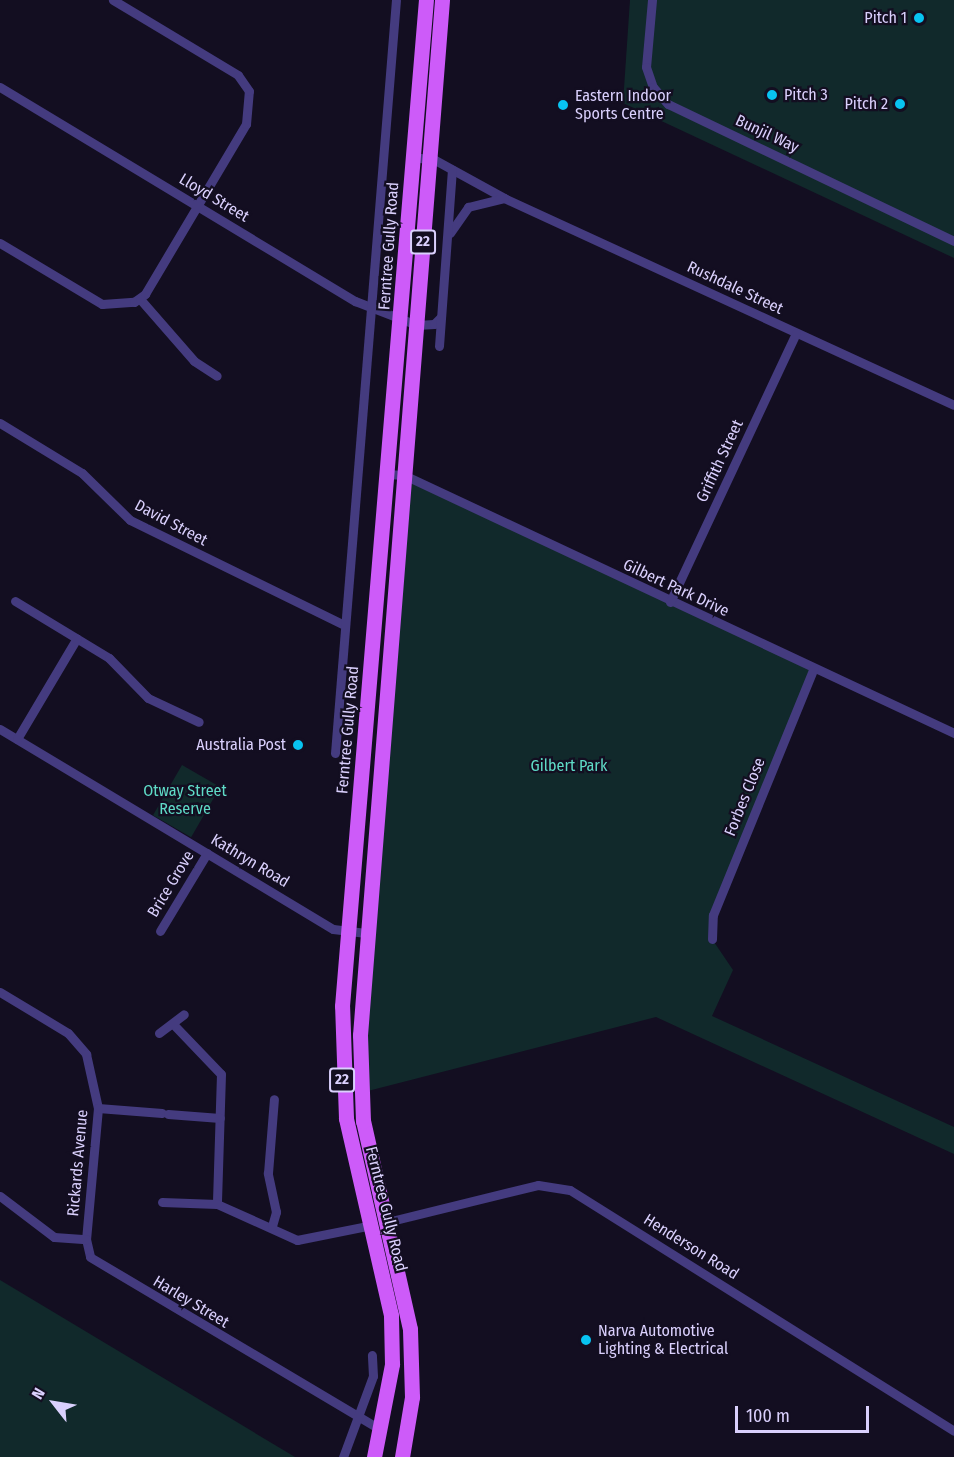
<!DOCTYPE html>
<html>
<head>
<meta charset="utf-8">
<style>
	body { margin:0 }
	#map { position:relative; width:954px; height:1457px; overflow:hidden; background:#130e21; font-family:"Fira Sans Condensed",sans-serif }
	div>[style] { position:absolute }
	.green>* { inset:0; background:#11292b; transform-origin:0 0 }
	.street>* { height:9px; margin:-4.5px; padding:0 4.5px; transform-origin:4.5px; border-radius:4.5px; background:#443b7f }
	.primary>* { height:15px; margin:-7.5px; padding:0 7.5px; transform-origin:7.5px; border-radius:7.5px; background:#cd5bf9 }
	.dots>* { width:16px; height:16px; translate:-50% -50%; box-sizing:border-box; border:3px solid #130e21; border-radius:50% }
	span { translate:-50% -50%; white-space:nowrap; text-align:center; line-height:1.15; -webkit-text-stroke:4.5px #130e21; paint-order:stroke }
	.shield-label span { padding:2px 4px; background:#130e21; border:2px solid; border-radius:4px; -webkit-text-stroke-width:0 }
	.shield-label { font-size:15px; color:#dad0fd; font-weight:700 }
	.poi-label { font-size:16px; color:#dad0fd }
	.right { translate:-100% -50%; text-align:right }
	.left { translate:0 -50%; text-align:left }
	.street-label { font-size:16px; color:#dad0fd }
	.park-label { font-size:16px; color:#5fdbc7 }
	.north { position:absolute; left:24px; top:1373px; width:60px; height:60px; -webkit-text-stroke:4px #130e21; paint-order:stroke; rotate:301deg; font-size:16px; font-weight:700; line-height:24px; text-align:center; color:#dad0fd }
	.north::after { content:''; display:block; margin:auto; width:21px; height:27px; background:#dad0fd; clip-path:polygon(50% 0,100% 100%,50% 72%,0 100%) }
	.scale { position:absolute; left:735px; top:1406px; width:134px; height:27px; box-sizing:border-box; border:3px solid #dad0fd; border-top:0; padding-left:8px; font-size:18px; line-height:21px; white-space:nowrap; color:#dad0fd; -webkit-text-stroke:4px #130e21; paint-order:stroke }
</style>
</head>
<body>
<div id="map">
	<div class="green">
		<div style="clip-path:polygon(630px 0,954px 0,954px 258px,623px 103px)"></div>
		<div style="clip-path:polygon(404px 475px,814px 668px,713px 915px,712px 939px,733px 970px,712px 1016px,954px 1127px,954px 1154px,656px 1017px,360px 1093px)"></div>
		<div style="left:182px;top:765px;width:44px;height:58px;rotate:30deg"></div>
		<div style="clip-path:polygon(0 1280px,295px 1457px,0 1457px)"></div>
	</div>
	<div class="street">
		<div style="left:652px;top:0;width:67px;rotate:95.1deg"></div>
		<div style="left:646px;top:67px;width:21px;rotate:71deg"></div>
		<div style="left:653px;top:87px;width:23px;rotate:49deg"></div>
		<div style="left:668px;top:104px;width:317px;rotate:25.6deg"></div>
		<div style="left:0;top:87px;width:415px;rotate:31.1deg"></div>
		<div style="left:355px;top:301px;width:66px;rotate:21.2deg"></div>
		<div style="left:417px;top:325px;width:17px;rotate:-3deg"></div>
		<div style="left:434px;top:324px;width:10px;rotate:-45deg"></div>
		<div style="left:413px;top:157px;width:22px;rotate:8deg"></div>
		<div style="left:435px;top:160px;width:79px;rotate:28.8deg"></div>
		<div style="left:504px;top:198px;width:495px;rotate:24.7deg"></div>
		<div style="left:450px;top:233px;width:32px;rotate:-55deg"></div>
		<div style="left:468px;top:207px;width:37px;rotate:-14deg"></div>
		<div style="left:0;top:243px;width:119px;rotate:30.9deg"></div>
		<div style="left:102px;top:304px;width:32px;rotate:-4deg"></div>
		<div style="left:134px;top:302px;width:14px;rotate:-36deg"></div>
		<div style="left:145px;top:294px;width:198px;rotate:-59.3deg"></div>
		<div style="left:246px;top:124px;width:33px;rotate:-85deg"></div>
		<div style="left:249px;top:91px;width:19px;rotate:-125deg"></div>
		<div style="left:238px;top:75px;width:146px;rotate:-149deg"></div>
		<div style="left:140px;top:299px;width:82px;rotate:48.9deg"></div>
		<div style="left:194px;top:361px;width:27px;rotate:33deg"></div>
		<div style="left:439px;top:346px;width:177px;rotate:-85.8deg"></div>
		<div style="left:0;top:423px;width:96px;rotate:31.4deg"></div>
		<div style="left:82px;top:473px;width:67px;rotate:44.4deg"></div>
		<div style="left:130px;top:520px;width:238px;rotate:26.1deg"></div>
		<div style="left:386px;top:474px;width:18px;rotate:3deg"></div>
		<div style="left:404px;top:475px;width:608px;rotate:25.13deg"></div>
		<div style="left:15px;top:601px;width:110px;rotate:31.2deg"></div>
		<div style="left:109px;top:658px;width:56px;rotate:45.7deg"></div>
		<div style="left:148px;top:698px;width:56px;rotate:25.2deg"></div>
		<div style="left:670px;top:602px;width:297px;rotate:-64.9deg"></div>
		<div style="left:0;top:729px;width:388px;rotate:31deg"></div>
		<div style="left:333px;top:929px;width:33px;rotate:7deg"></div>
		<div style="left:17px;top:739px;width:117px;rotate:-59.3deg"></div>
		<div style="left:335px;top:753px;width:755px;rotate:-85.37deg"></div>
		<div style="left:160px;top:931px;width:91px;rotate:-58.9deg"></div>
		<div style="left:712px;top:939px;width:24px;rotate:-88deg"></div>
		<div style="left:713px;top:915px;width:267px;rotate:-67.8deg"></div>
		<div style="left:0;top:992px;width:79px;rotate:31.1deg"></div>
		<div style="left:68px;top:1033px;width:28px;rotate:49deg"></div>
		<div style="left:86px;top:1054px;width:55px;rotate:77.5deg"></div>
		<div style="left:98px;top:1108px;width:132px;rotate:95.2deg"></div>
		<div style="left:86px;top:1239px;width:18px;rotate:77deg"></div>
		<div style="left:90px;top:1257px;width:339px;rotate:30.7deg"></div>
		<div style="left:173px;top:1024px;width:69px;rotate:46.2deg"></div>
		<div style="left:221px;top:1074px;width:130px;rotate:91.8deg"></div>
		<div style="left:217px;top:1204px;width:88px;rotate:24.2deg"></div>
		<div style="left:297px;top:1240px;width:76px;rotate:-11.3deg"></div>
		<div style="left:159px;top:1033px;width:31px;rotate:-37deg"></div>
		<div style="left:98px;top:1108px;width:64px;rotate:4.5deg"></div>
		<div style="left:168px;top:1114px;width:52px;rotate:4.4deg"></div>
		<div style="left:0;top:1196px;width:68px;rotate:37.2deg"></div>
		<div style="left:54px;top:1237px;width:32px;rotate:4deg"></div>
		<div style="left:162px;top:1202px;width:55px;rotate:2.1deg"></div>
		<div style="left:387px;top:1222px;width:155px;rotate:-13.8deg"></div>
		<div style="left:538px;top:1185px;width:32px;rotate:9deg"></div>
		<div style="left:570px;top:1190px;width:453px;rotate:32.1deg"></div>
		<div style="left:272px;top:1226px;width:15px;rotate:-74deg"></div>
		<div style="left:276px;top:1212px;width:40px;rotate:-102deg"></div>
		<div style="left:268px;top:1173px;width:74px;rotate:-85.4deg"></div>
		<div style="left:343px;top:1457px;width:86px;rotate:-69.7deg"></div>
		<div style="left:373px;top:1376px;width:21px;rotate:-93deg"></div>
	</div>
	<div class="primary">
		<div style="left:374px;top:1457px;width:95px;rotate:-79deg"></div>
		<div style="left:392px;top:1364px;width:49px;rotate:-91.2deg"></div>
		<div style="left:391px;top:1315px;width:202px;rotate:-102.9deg"></div>
		<div style="left:346px;top:1118px;width:112px;rotate:-92deg"></div>
		<div style="left:342px;top:1006px;width:1010px;rotate:-85.23deg"></div>
		<div style="left:402px;top:1457px;width:61px;rotate:-80.5deg"></div>
		<div style="left:412px;top:1397px;width:68px;rotate:-91.7deg"></div>
		<div style="left:410px;top:1329px;width:213px;rotate:-102.7deg"></div>
		<div style="left:363px;top:1121px;width:86px;rotate:-92deg"></div>
		<div style="left:360px;top:1035px;width:1038px;rotate:-85.47deg"></div>
	</div>
	<div class="dots">
		<div style="left:919px;top:18px;background:#08c3f1"></div>
		<div style="left:772px;top:95px;background:#08c3f1"></div>
		<div style="left:900px;top:104px;background:#08c3f1"></div>
		<div style="left:563px;top:105px;background:#08c3f1"></div>
		<div style="left:298px;top:745px;background:#08c3f1"></div>
		<div style="left:586px;top:1340px;background:#08c3f1"></div>
	</div>
	<div class="shield-label">
		<span style="left:423px;top:242px">22</span>
		<span style="left:342px;top:1080px">22</span>
	</div>
	<div class="poi-label">
		<span class="right" style="left:907px;top:18px">Pitch 1</span>
		<span class="left" style="left:784px;top:95px">Pitch 3</span>
		<span class="left" style="left:575px;top:105px">Eastern Indoor<br>Sports Centre</span>
		<span class="right" style="left:888px;top:104px">Pitch 2</span>
		<span class="right" style="left:286px;top:745px">Australia Post</span>
		<span class="left" style="left:598px;top:1340px">Narva Automotive<br>Lighting &amp; Electrical</span>
	</div>
	<div class="street-label">
		<span style="left:767px;top:134px;rotate:25deg">Bunjil Way</span>
		<span style="left:214px;top:198px;rotate:31deg">Lloyd Street</span>
		<span style="left:389px;top:246px;rotate:-86deg">Ferntree Gully Road</span>
		<span style="left:735px;top:288px;rotate:25deg">Rushdale Street</span>
		<span style="left:720px;top:461px;rotate:-65deg">Griffith Street</span>
		<span style="left:171px;top:523px;rotate:28deg">David Street</span>
		<span style="left:676px;top:588px;rotate:25deg">Gilbert Park Drive</span>
		<span style="left:348px;top:730px;rotate:-85deg">Ferntree Gully Road</span>
		<span style="left:745px;top:797px;rotate:-68deg">Forbes Close</span>
		<span style="left:250px;top:861px;rotate:31deg">Kathryn Road</span>
		<span style="left:171px;top:884px;rotate:-59deg">Brice Grove</span>
		<span style="left:78px;top:1163px;rotate:-85deg">Rickards Avenue</span>
		<span style="left:386px;top:1209px;rotate:76deg">Ferntree Gully Road</span>
		<span style="left:691px;top:1247px;rotate:32deg">Henderson Road</span>
		<span style="left:191px;top:1302px;rotate:31deg">Harley Street</span>
	</div>
	<div class="park-label">
		<span style="left:569px;top:766px">Gilbert Park</span>
		<span style="left:185px;top:800px">Otway Street<br>Reserve</span>
	</div>
	<div class="north">N</div>
	<div class="scale">100 m</div>
</div>
</body>
</html>
